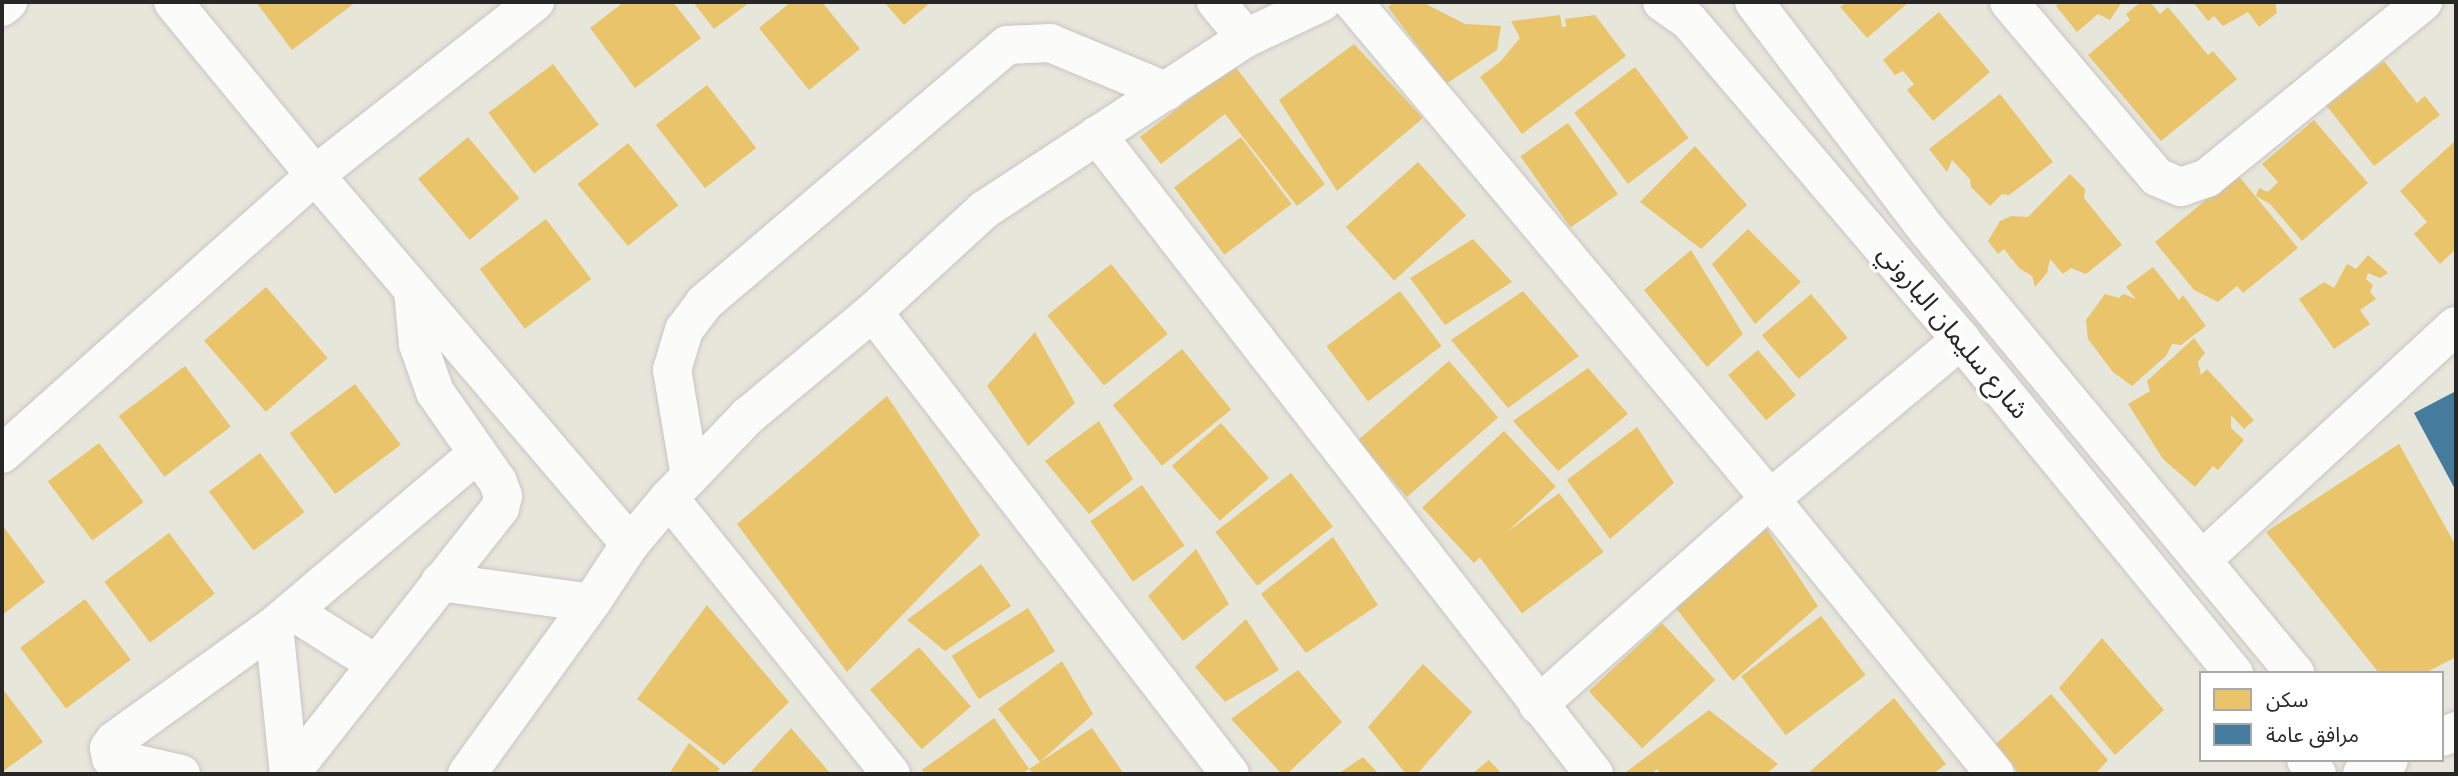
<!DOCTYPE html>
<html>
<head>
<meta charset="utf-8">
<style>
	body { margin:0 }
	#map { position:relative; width:2458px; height:776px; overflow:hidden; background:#e7e6db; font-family:Karla,"Noto Sans Arabic",sans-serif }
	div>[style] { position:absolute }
	.homes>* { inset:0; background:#e9c46a; transform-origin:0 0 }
	.public>* { inset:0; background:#457b9d }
	.roads { filter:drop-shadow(0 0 2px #c7c5c5) drop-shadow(0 0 2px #c7c5c5) }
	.minor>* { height:38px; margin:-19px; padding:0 19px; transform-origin:19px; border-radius:19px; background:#fbfbfa }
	span { translate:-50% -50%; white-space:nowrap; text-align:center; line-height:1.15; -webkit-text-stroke:7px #fff; paint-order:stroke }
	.street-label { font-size:26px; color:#272727 }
	.frame { position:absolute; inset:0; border:4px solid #272727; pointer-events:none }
	.legend { position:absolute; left:2199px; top:671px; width:245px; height:91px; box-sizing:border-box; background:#fff; border:2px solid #a9a9a9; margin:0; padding:9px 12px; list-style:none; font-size:21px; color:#272727 }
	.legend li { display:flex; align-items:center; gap:14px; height:35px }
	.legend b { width:35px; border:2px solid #a9a9a9 }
</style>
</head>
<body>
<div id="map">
	<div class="homes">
		<div style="clip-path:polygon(256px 2px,356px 2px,292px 50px)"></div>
		<div style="clip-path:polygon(624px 2px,673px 2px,701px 38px,635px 88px,590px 28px)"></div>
		<div style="clip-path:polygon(693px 2px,750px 2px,714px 29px)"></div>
		<div style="clip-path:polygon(791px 2px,822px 2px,860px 49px,809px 90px,759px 28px)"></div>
		<div style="clip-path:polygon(884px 2px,931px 2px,904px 25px)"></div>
		<div style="clip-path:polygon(1394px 2px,1422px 2px,1465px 24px,1501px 26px,1497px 50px,1446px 84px,1388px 7px)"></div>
		<div style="clip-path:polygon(1846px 2px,1909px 2px,1867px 38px,1840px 7px)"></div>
		<div style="clip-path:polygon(2061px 2px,2122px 2px,2110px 20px,2098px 14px,2077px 32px,2056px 6px)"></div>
		<div style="clip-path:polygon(2141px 2px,2150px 2px,2160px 14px,2168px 7px,2208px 55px,2213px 51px,2237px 79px,2161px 141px,2088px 55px,2130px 20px,2126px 14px)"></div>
		<div style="clip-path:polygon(2193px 2px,2275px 2px,2277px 13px,2259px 27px,2248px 12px,2223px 26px,2214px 16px,2208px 21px)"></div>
		<div style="clip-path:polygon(1939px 12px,1990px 72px,1933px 121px,1907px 90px,1914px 84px,1903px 71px,1895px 75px,1883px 60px)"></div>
		<div style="clip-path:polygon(1560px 15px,1562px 27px,1566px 27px,1565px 19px,1595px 15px,1626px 56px,1522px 134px,1480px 77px,1501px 61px,1520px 38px,1511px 21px)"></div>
		<div style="clip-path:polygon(1354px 44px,1423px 118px,1337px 191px,1279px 100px)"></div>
		<div style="clip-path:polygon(2384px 61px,2417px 103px,2425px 96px,2440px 115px,2374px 166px,2326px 105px)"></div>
		<div style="left:553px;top:64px;width:76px;height:81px;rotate:53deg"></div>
		<div style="clip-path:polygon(1234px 65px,1325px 184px,1297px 206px,1225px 114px,1161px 164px,1140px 137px)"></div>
		<div style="left:1635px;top:67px;width:89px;height:76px;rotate:53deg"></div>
		<div style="left:707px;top:85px;width:80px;height:65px;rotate:52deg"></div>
		<div style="clip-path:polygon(2000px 94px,2053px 162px,2009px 195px,2002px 194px,1990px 206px,1971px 187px,1970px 179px,1952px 160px,1947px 172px,1929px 149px)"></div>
		<div style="clip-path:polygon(2314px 120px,2368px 183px,2302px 241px,2270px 204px,2256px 196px,2259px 188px,2268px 192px,2278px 182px,2262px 164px)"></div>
		<div style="left:1568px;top:123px;width:87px;height:58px;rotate:55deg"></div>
		<div style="left:468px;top:137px;width:80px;height:65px;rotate:50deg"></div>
		<div style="left:1241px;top:137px;width:84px;height:84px;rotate:53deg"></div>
		<div style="clip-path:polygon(2456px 140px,2456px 249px,2440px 264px,2414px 234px,2427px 222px,2400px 191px)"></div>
		<div style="left:628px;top:143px;width:80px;height:65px;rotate:51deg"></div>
		<div style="clip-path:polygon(1695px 146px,1747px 205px,1701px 249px,1640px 202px)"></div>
		<div style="left:1418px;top:162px;width:72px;height:97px;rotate:48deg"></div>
		<div style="clip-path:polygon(2070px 174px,2085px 189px,2084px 198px,2122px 245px,2086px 274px,2071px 268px,2063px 274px,2050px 259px,2047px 273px,2035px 287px,2032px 276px,2019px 268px,2004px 249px,1998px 254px,1988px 241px,2000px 221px,2011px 216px,2028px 217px)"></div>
		<div style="clip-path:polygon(2237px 174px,2298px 248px,2243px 293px,2237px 286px,2218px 302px,2194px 290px,2155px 242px)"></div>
		<div style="left:546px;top:219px;width:75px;height:83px;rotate:53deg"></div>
		<div style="clip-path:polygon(1748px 229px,1801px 282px,1755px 324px,1712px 264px)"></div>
		<div style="clip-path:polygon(1473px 239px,1512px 282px,1445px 325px,1410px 278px)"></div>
		<div style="clip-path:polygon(1691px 250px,1743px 334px,1707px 367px,1644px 290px)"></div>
		<div style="clip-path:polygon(2368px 255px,2388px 273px,2380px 278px,2368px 273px,2366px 279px,2373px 285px,2370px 292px,2376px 299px,2360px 310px,2370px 324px,2334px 349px,2299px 299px,2324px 282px,2334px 288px,2347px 264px,2356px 269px)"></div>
		<div style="left:1111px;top:264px;width:90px;height:82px;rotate:51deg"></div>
		<div style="clip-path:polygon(2153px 267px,2179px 300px,2183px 295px,2206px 326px,2181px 345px,2172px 344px,2166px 356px,2132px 386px,2113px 372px,2088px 339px,2086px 320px,2105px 294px,2119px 298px,2123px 294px,2136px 299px,2126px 287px)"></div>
		<div style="left:266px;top:287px;width:94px;height:82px;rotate:49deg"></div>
		<div style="left:1400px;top:291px;width:69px;height:92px;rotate:53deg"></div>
		<div style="clip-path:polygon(1523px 291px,1579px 356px,1508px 408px,1451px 340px)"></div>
		<div style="left:1811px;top:294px;width:57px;height:64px;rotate:50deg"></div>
		<div style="clip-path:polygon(1035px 332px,1075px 403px,1028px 446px,987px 386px)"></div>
		<div style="clip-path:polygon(2194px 338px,2205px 353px,2198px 362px,2201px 375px,2207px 369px,2254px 420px,2244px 429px,2231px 415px,2231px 428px,2244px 440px,2218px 470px,2213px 466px,2195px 487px,2163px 459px,2128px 404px,2150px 391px,2147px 381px)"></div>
		<div style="left:1182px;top:349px;width:78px;height:89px;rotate:51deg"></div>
		<div style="left:1758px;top:350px;width:59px;height:39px;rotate:50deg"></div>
		<div style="left:1449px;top:361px;width:75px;height:121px;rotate:49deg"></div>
		<div style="left:185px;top:366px;width:76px;height:83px;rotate:53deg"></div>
		<div style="clip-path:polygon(1588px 368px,1628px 414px,1558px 471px,1513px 421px)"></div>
		<div style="left:355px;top:384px;width:76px;height:82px;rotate:53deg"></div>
		<div style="clip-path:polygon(887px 396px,980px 535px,847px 672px,737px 524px)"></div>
		<div style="clip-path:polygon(1099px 421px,1133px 479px,1089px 514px,1045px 461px)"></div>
		<div style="left:1221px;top:423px;width:73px;height:65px;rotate:49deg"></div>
		<div style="clip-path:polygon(1637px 427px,1674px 483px,1610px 539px,1567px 480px)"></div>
		<div style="left:1504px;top:431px;width:76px;height:112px;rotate:47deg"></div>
		<div style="left:99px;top:443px;width:74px;height:64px;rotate:53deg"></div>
		<div style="clip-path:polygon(2399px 444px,2456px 546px,2456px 657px,2425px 673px,2379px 673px,2266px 532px)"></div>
		<div style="left:260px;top:453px;width:74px;height:64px;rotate:53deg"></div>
		<div style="left:1291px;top:473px;width:68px;height:96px;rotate:52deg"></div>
		<div style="left:1142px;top:485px;width:74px;height:63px;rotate:55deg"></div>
		<div style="left:1559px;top:493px;width:74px;height:102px;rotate:53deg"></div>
		<div style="clip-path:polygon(1762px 522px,1818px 606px,1733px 681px,1675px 607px)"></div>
		<div style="clip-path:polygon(2px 525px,45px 582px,2px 615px)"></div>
		<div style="left:169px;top:533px;width:76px;height:81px;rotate:53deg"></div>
		<div style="clip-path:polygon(1333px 537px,1378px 605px,1306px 653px,1261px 594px)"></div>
		<div style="clip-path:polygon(1196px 549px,1229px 604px,1183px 641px,1148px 596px)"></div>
		<div style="clip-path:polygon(981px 564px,1011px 606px,945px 651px,907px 620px)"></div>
		<div style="left:85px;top:599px;width:76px;height:81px;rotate:53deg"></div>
		<div style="clip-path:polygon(707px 605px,789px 702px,724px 765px,637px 699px)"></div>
		<div style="left:1028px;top:608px;width:51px;height:90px;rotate:58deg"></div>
		<div style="left:1821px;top:616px;width:74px;height:100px;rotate:53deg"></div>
		<div style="clip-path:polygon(1246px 619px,1279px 670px,1225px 702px,1195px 667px)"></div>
		<div style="left:1662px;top:623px;width:78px;height:100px;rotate:47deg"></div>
		<div style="clip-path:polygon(2102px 638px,2164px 710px,2115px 755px,2059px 688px)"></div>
		<div style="left:919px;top:647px;width:79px;height:65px;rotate:49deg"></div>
		<div style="clip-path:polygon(1062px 661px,1093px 714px,1040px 762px,1092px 728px,1124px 774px,1034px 774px,1029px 769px,1040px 762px,998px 709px)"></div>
		<div style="clip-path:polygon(1423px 664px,1472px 712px,1417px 774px,1406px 774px,1368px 727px)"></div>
		<div style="clip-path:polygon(1298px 670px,1342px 722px,1287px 774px,1282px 774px,1231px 719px)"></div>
		<div style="clip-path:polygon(2px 688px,43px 742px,2px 772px)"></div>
		<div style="clip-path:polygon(2051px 694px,2108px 760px,2095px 774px,2019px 774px,1996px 744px)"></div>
		<div style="clip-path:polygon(1894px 698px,1946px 764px,1933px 774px,1807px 774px)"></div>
		<div style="clip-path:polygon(1709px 710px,1778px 764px,1766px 774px,1660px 774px,1657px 769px,1651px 774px,1627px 774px,1626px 772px)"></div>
		<div style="clip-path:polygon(994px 718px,1029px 769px,1022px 774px,925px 774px,922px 770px)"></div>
		<div style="clip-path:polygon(791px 728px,831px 774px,749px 774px)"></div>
		<div style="clip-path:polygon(689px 743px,720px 769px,715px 774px,669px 774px)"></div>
		<div style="clip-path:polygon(1363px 757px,1379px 774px,1338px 774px)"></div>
		<div style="clip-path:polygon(1489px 760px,1502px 774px,1472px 774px)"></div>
	</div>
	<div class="public">
		<div style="clip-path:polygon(2456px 391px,2456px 491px,2414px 413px)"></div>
	</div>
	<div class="roads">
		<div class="minor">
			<div style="left:173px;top:2px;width:224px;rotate:50.6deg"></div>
			<div style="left:315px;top:175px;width:485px;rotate:49.5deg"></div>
			<div style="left:1216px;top:2px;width:47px;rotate:50.2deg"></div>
			<div style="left:1353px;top:2px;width:649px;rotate:50deg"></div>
			<div style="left:1770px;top:499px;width:355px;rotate:50.7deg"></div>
			<div style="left:1662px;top:2px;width:33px;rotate:35deg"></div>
			<div style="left:1689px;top:21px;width:419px;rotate:49.5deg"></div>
			<div style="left:1961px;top:340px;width:431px;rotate:50.7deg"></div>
			<div style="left:1754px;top:2px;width:288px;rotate:52.8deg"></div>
			<div style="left:1928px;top:231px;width:575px;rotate:50.3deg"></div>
			<div style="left:2009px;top:2px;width:229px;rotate:49.8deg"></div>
			<div style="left:2157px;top:177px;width:26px;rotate:23deg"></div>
			<div style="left:2181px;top:187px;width:28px;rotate:-19deg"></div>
			<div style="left:2207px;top:178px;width:279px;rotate:-39.2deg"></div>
			<div style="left:2px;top:7px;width:8px;rotate:-40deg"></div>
			<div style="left:1097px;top:135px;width:810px;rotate:52.13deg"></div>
			<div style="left:873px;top:312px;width:584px;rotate:52.31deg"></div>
			<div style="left:2px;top:454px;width:419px;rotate:-41.7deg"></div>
			<div style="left:315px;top:175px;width:280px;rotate:-38.2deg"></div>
			<div style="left:690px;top:476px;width:108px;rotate:-99.6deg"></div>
			<div style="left:672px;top:370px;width:42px;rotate:-73.3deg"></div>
			<div style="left:684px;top:330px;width:34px;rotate:-53deg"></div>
			<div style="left:704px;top:303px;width:398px;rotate:-40.4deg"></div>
			<div style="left:1007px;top:45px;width:43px;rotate:-2.7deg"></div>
			<div style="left:1050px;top:43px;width:126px;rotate:22.5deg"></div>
			<div style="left:669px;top:498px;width:354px;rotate:51.2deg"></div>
			<div style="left:2202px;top:560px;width:345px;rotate:-42.7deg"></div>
			<div style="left:440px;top:582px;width:152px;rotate:7.9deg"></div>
			<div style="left:292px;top:611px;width:99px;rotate:32.2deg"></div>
			<div style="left:274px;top:626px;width:149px;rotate:84.2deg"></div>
			<div style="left:1538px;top:705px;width:310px;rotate:-41.6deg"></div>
			<div style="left:1770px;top:499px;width:249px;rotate:-39.8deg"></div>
			<div style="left:2442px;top:737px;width:15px;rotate:-23deg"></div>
			<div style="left:111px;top:758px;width:72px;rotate:12.9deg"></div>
			<div style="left:2306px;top:760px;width:18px;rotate:52deg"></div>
			<div style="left:134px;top:774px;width:28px;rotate:-145deg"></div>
			<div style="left:111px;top:758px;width:10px;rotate:-101deg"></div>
			<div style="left:109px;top:748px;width:9px;rotate:-54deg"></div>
			<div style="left:114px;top:741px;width:197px;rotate:-35.7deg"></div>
			<div style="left:274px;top:626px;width:267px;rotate:-40.3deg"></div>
			<div style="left:290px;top:774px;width:339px;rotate:-51.7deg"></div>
			<div style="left:500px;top:508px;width:12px;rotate:-76deg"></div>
			<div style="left:503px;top:496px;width:15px;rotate:-110deg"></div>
			<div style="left:498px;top:482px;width:110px;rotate:-125deg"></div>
			<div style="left:435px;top:392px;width:51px;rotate:-109.5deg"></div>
			<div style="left:418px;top:344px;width:54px;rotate:-95.3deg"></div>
			<div style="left:467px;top:774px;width:211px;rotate:-54.1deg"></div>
			<div style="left:591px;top:603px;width:71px;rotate:-56.5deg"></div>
			<div style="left:630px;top:544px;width:60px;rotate:-49.7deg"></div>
			<div style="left:669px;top:498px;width:114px;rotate:-46.1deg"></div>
			<div style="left:748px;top:416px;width:163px;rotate:-39.8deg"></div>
			<div style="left:873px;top:312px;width:151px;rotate:-42.6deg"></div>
			<div style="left:984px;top:210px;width:313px;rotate:-33.3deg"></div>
			<div style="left:1246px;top:38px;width:84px;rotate:-25.3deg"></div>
			<div style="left:2362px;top:774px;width:30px;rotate:-27deg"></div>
		</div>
	</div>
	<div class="street-label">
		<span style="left:1953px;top:332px;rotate:50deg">شارع سليمان الباروني</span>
	</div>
	<div class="frame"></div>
	<ul class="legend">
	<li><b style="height:19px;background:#e9c46a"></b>سكن</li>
	<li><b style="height:19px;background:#457b9d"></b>مرافق عامة</li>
	</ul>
</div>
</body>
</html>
